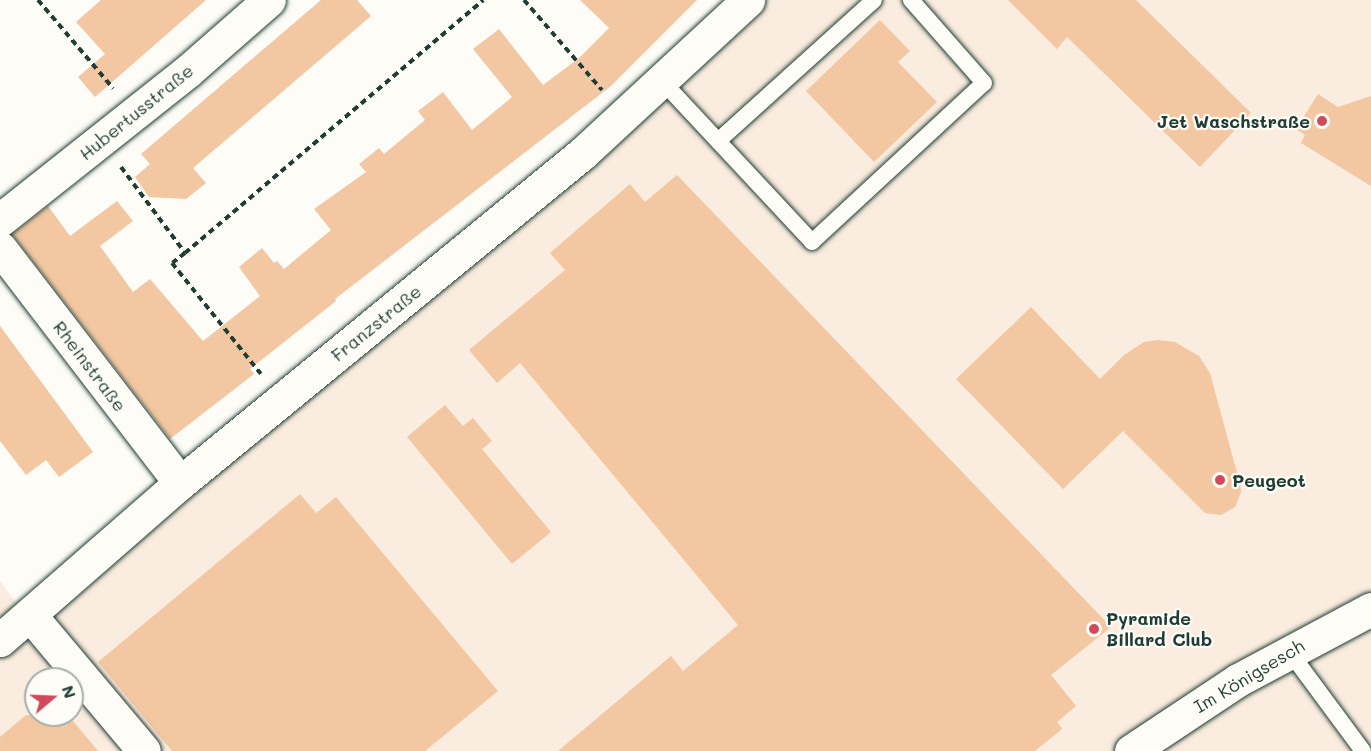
<!DOCTYPE html>
<html>
<head>
<meta charset="utf-8">
<style>
	body { margin:0 }
	#map { position:relative; width:1371px; height:751px; overflow:hidden; background:#fdfcf7; font-family:Mali,sans-serif }
	div>[style] { position:absolute }
	.built>* { inset:0; background:#faecde }
	.building>* { inset:0; background:#f3c7a2 }
	.path>* { height:4px; margin-top:-2px; transform-origin:0; background:repeating-linear-gradient(90deg,#1f3d34 0 6px,transparent 0 10.5px) }
	.roads { filter:drop-shadow(0 0 2px #1f3d34) drop-shadow(0 0 2px #1f3d34) }
	.lane>* { height:16px; margin:-8px; padding:0 8px; transform-origin:8px; border-radius:8px; background:#fdfcf7 }
	.street>* { height:33px; margin:-16.5px; padding:0 16.5px; transform-origin:16.5px; border-radius:16.5px; background:#fdfcf7 }
	.secondary>* { height:33px; margin:-16.5px; padding:0 16.5px; transform-origin:16.5px; border-radius:16.5px; background:#fdfcf7 }
	.dots>* { width:16px; height:16px; translate:-50% -50%; box-sizing:border-box; border:3px solid #fdfcf7; border-radius:50% }
	span { translate:-50% -50%; white-space:nowrap; text-align:center; line-height:1.15; -webkit-text-stroke:4.5px #fdfcf7; paint-order:stroke }
	.street-label { font-size:18px; color:#1f3d34 }
	.poi-label { font-size:18px; color:#1f3d34; font-weight:700 }
	.right { translate:-100% -50%; text-align:right }
	.left { translate:0 -50%; text-align:left }
	.north { position:absolute; left:24px; top:667px; width:60px; height:60px; box-sizing:border-box; background:#fdfcf7; border:2px solid #a4b0a9; border-radius:50%; rotate:71deg; font-size:16px; font-weight:700; line-height:24px; text-align:center; color:#1f3d34 }
	.north::after { content:''; display:block; margin:auto; width:21px; height:27px; background:#d1495b; clip-path:polygon(50% 0,100% 100%,50% 72%,0 100%) }
</style>
</head>
<body>
<div id="map">
	<div class="built">
		<div style="clip-path:polygon(evenodd,755px 0,1371px 0,1371px 751px,0 751px,0 581px,30px 622px,755px 0,36px 679px,72px 679px,72px 715px,36px 715px,36px 679px)"></div>
	</div>
	<div class="building">
		<div style="clip-path:polygon(101px 0,206px 0,95px 97px,78px 77px,105px 54px,76px 22px)"></div>
		<div style="clip-path:polygon(321px 0,357px 0,371px 16px,193px 168px,206px 183px,186px 199px,149px 197px,135px 177px,150px 164px,141px 154px)"></div>
		<div style="clip-path:polygon(580px 0,697px 0,611px 86px,335px 299px,336px 301px,250px 369px,254px 374px,170px 439px,12px 234px,48px 206px,70px 236px,117px 201px,133px 221px,100px 246px,133px 292px,150px 279px,203px 341px,260px 296px,239px 267px,262px 248px,274px 263px,277px 261px,284px 269px,331px 230px,314px 209px,366px 172px,359px 164px,379px 148px,384px 154px,425px 120px,418px 111px,443px 92px,472px 130px,512px 97px,473px 49px,499px 29px,543px 85px,579px 58px,609px 28px)"></div>
		<div style="clip-path:polygon(1008px 0,1136px 0,1251px 113px,1200px 167px,1067px 37px,1057px 49px)"></div>
		<div style="clip-path:polygon(880px 20px,910px 51px,898px 62px,937px 102px,874px 162px,806px 91px)"></div>
		<div style="clip-path:polygon(1318px 94px,1338px 107px,1371px 96px,1371px 186px,1301px 143px,1305px 135px,1296px 129px)"></div>
		<div style="clip-path:polygon(677px 175px,1111px 627px,1051px 675px,1076px 706px,1057px 722px,1062px 729px,1035px 751px,558px 751px,671px 656px,683px 671px,738px 625px,520px 363px,497px 383px,469px 350px,565px 270px,550px 253px,630px 184px,645px 202px)"></div>
		<div style="clip-path:polygon(1031px 307px,1100px 379px,1124px 355px,1144px 342px,1158px 340px,1175px 342px,1199px 356px,1210px 373px,1240px 484px,1241px 492px,1235px 507px,1221px 515px,1205px 513px,1123px 431px,1063px 489px,956px 379px)"></div>
		<div style="clip-path:polygon(0 326px,93px 452px,59px 477px,46px 460px,26px 475px,0 441px)"></div>
		<div style="clip-path:polygon(445px 405px,463px 426px,473px 418px,492px 441px,482px 449px,551px 532px,512px 564px,407px 437px)"></div>
		<div style="clip-path:polygon(300px 494px,316px 513px,336px 497px,498px 691px,425px 751px,172px 751px,98px 662px)"></div>
		<div style="clip-path:polygon(26px 715px,68px 715px,98px 751px,0 751px,0 737px)"></div>
	</div>
	<div class="path">
		<div style="left:38px;top:0;width:116px;rotate:49.6deg"></div>
		<div style="left:524px;top:0;width:119px;rotate:49.1deg"></div>
		<div style="left:121px;top:167px;width:107px;rotate:53.3deg"></div>
		<div style="left:185px;top:253px;width:391px;rotate:-40.3deg"></div>
		<div style="left:185px;top:253px;width:16px;rotate:142deg"></div>
		<div style="left:172px;top:263px;width:142px;rotate:51.3deg"></div>
	</div>
	<div class="roads">
		<div class="lane">
			<div style="left:662px;top:81px;width:220px;rotate:47deg"></div>
			<div style="left:812px;top:242px;width:234px;rotate:-42.8deg"></div>
			<div style="left:984px;top:83px;width:111px;rotate:-131.3deg"></div>
			<div style="left:718px;top:141px;width:210px;rotate:-42.1deg"></div>
			<div style="left:1289px;top:651px;width:124px;rotate:53.5deg"></div>
		</div>
		<div class="street">
			<div style="left:0;top:220px;width:241px;rotate:-38.4deg"></div>
			<div style="left:189px;top:70px;width:106px;rotate:-41.2deg"></div>
			<div style="left:0;top:248px;width:296px;rotate:52.5deg"></div>
			<div style="left:30px;top:615px;width:177px;rotate:50deg"></div>
			<div style="left:1131px;top:751px;width:128px;rotate:-33.6deg"></div>
			<div style="left:1238px;top:680px;width:151px;rotate:-28.1deg"></div>
		</div>
		<div class="secondary">
			<div style="left:0;top:640px;width:239px;rotate:-41.1deg"></div>
			<div style="left:180px;top:483px;width:521px;rotate:-39.31deg"></div>
			<div style="left:583px;top:153px;width:225px;rotate:-42.8deg"></div>
		</div>
	</div>
	<div class="dots">
		<div style="left:1322px;top:121px;background:#d1495b"></div>
		<div style="left:1220px;top:480px;background:#d1495b"></div>
		<div style="left:1094px;top:629px;background:#d1495b"></div>
	</div>
	<div class="street-label">
		<span style="left:136px;top:112px;rotate:-39deg">Hubertusstraße</span>
		<span style="left:376px;top:323px;rotate:-39deg">Franzstraße</span>
		<span style="left:90px;top:366px;rotate:53deg">Rheinstraße</span>
		<span style="left:1249px;top:676px;rotate:-31deg">Im Königsesch</span>
	</div>
	<div class="poi-label">
		<span class="right" style="left:1310px;top:121px">Jet Waschstraße</span>
		<span class="left" style="left:1232px;top:480px">Peugeot</span>
		<span class="left" style="left:1106px;top:629px">Pyramide<br>Billard Club</span>
	</div>
	<div class="north">N</div>
</div>
</body>
</html>
